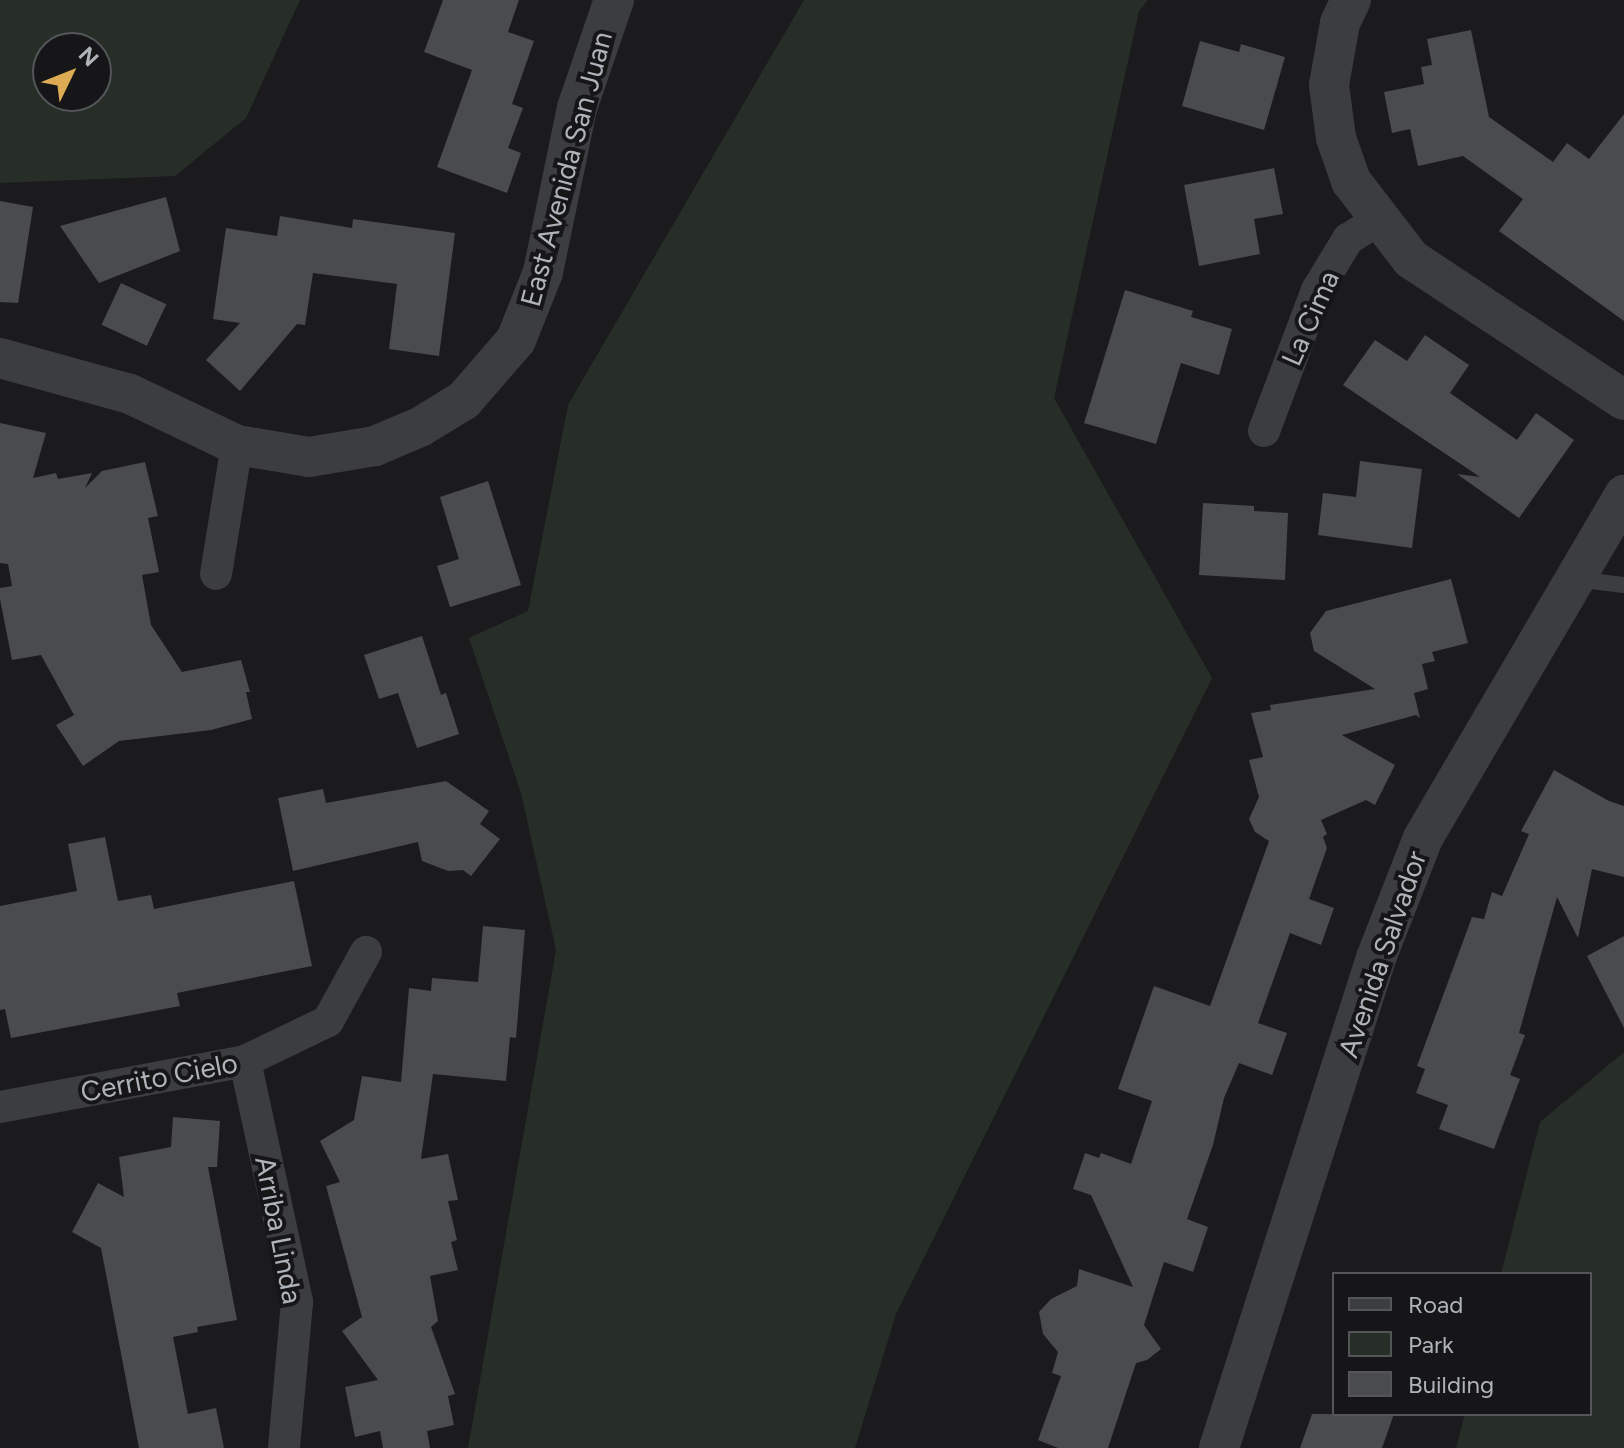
<!DOCTYPE html>
<html>
<head>
<meta charset="utf-8">
<style>
	body { margin:0 }
	#map { position:relative; width:1624px; height:1448px; overflow:hidden; background:#1b1b1d; font-family:Figtree,sans-serif }
	div>[style] { position:absolute }
	.green>* { inset:0; background:#272e28 }
	.building>* { inset:0; background:#4a4b4f; transform-origin:0 0 }
	.service>* { height:16px; margin:-8px; padding:0 8px; transform-origin:8px; border-radius:8px; background:#3c3d41 }
	.minor>* { height:32px; margin:-16px; padding:0 16px; transform-origin:16px; border-radius:16px; background:#3c3d41 }
	.tertiary>* { height:40px; margin:-20px; padding:0 20px; transform-origin:20px; border-radius:20px; background:#3c3d41 }
	span { translate:-50% -50%; white-space:nowrap; text-align:center; line-height:1.15; -webkit-text-stroke:8px #161618; paint-order:stroke }
	.street-label { font-size:28px; color:#afb3ba }
	.legend { position:absolute; left:1332px; top:1272px; width:260px; height:144px; box-sizing:border-box; background:#161618; border:2px solid #535559; margin:0; padding:10px 14px; list-style:none; font-size:24px; color:#afb3ba }
	.legend li { display:flex; align-items:center; gap:16px; height:40px }
	.legend b { width:40px; border:2px solid #535559 }
	.north { position:absolute; left:32px; top:32px; width:80px; height:80px; box-sizing:border-box; background:#161618; border:2px solid #535559; border-radius:50%; rotate:47deg; font-size:22px; font-weight:700; line-height:32px; text-align:center; color:#afb3ba }
	.north::after { content:''; display:block; margin:auto; width:28px; height:36px; background:#dcab54; clip-path:polygon(50% 0,100% 100%,50% 72%,0 100%) }
</style>
</head>
<body>
<div id="map">
	<div class="green">
		<div style="clip-path:polygon(evenodd,0 0,300px 0,246px 118px,175px 176px,0 183px,0 0,48px 48px,96px 48px,96px 96px,48px 96px,48px 48px)"></div>
		<div style="clip-path:polygon(804px 0,1148px 0,1139px 11px,1054px 398px,1212px 678px,896px 1314px,855px 1448px,468px 1448px,556px 950px,521px 793px,469px 638px,528px 611px,568px 405px)"></div>
		<div style="clip-path:polygon(1624px 1052px,1624px 1448px,1456px 1448px,1465px 1414px,1590px 1414px,1590px 1274px,1501px 1274px,1540px 1122px)"></div>
	</div>
	<div class="building">
		<div style="clip-path:polygon(443px 0,519px 0,508px 32px,534px 41px,512px 104px,523px 108px,508px 148px,521px 153px,507px 193px,437px 167px,472px 70px,424px 52px)"></div>
		<div style="clip-path:polygon(1471px 30px,1489px 117px,1553px 162px,1567px 143px,1589px 159px,1624px 114px,1624px 321px,1499px 231px,1523px 199px,1463px 156px,1418px 166px,1410px 129px,1392px 133px,1384px 92px,1424px 84px,1421px 67px,1432px 65px,1427px 39px)"></div>
		<div style="clip-path:polygon(1200px 41px,1239px 52px,1241px 44px,1285px 57px,1264px 130px,1182px 106px)"></div>
		<div style="clip-path:polygon(1274px 168px,1283px 214px,1254px 219px,1260px 254px,1199px 266px,1184px 185px)"></div>
		<div style="clip-path:polygon(166px 197px,180px 251px,99px 283px,60px 226px)"></div>
		<div style="clip-path:polygon(0 201px,33px 207px,18px 303px,0 302px)"></div>
		<div style="clip-path:polygon(280px 216px,352px 228px,353px 219px,455px 233px,439px 356px,389px 349px,397px 284px,313px 273px,305px 325px,297px 324px,240px 391px,206px 360px,240px 323px,213px 319px,226px 228px,277px 236px)"></div>
		<div style="left:121px;top:283px;width:50px;height:46px;rotate:25deg"></div>
		<div style="clip-path:polygon(1125px 290px,1193px 311px,1191px 317px,1232px 329px,1219px 375px,1181px 363px,1156px 444px,1084px 423px)"></div>
		<div style="clip-path:polygon(1425px 335px,1469px 365px,1450px 393px,1517px 440px,1536px 413px,1574px 440px,1519px 518px,1457px 474px,1480px 477px,1343px 385px,1375px 340px,1407px 361px)"></div>
		<div style="clip-path:polygon(0 423px,46px 433px,33px 478px,56px 473px,58px 479px,92px 473px,85px 488px,102px 471px,145px 462px,158px 516px,148px 518px,159px 572px,142px 575px,151px 625px,182px 672px,241px 660px,250px 692px,246px 692px,252px 719px,211px 730px,119px 741px,83px 766px,56px 725px,74px 715px,41px 655px,12px 660px,0 599px,0 588px,12px 586px,8px 564px,0 563px)"></div>
		<div style="clip-path:polygon(1360px 461px,1422px 469px,1412px 548px,1318px 535px,1323px 493px,1356px 497px)"></div>
		<div style="clip-path:polygon(488px 481px,521px 585px,450px 607px,437px 566px,459px 559px,440px 497px)"></div>
		<div style="clip-path:polygon(1203px 503px,1254px 506px,1254px 511px,1288px 513px,1285px 580px,1199px 575px)"></div>
		<div style="clip-path:polygon(1451px 579px,1468px 643px,1432px 652px,1435px 661px,1422px 664px,1428px 689px,1414px 693px,1420px 718px,1416px 715px,1342px 735px,1395px 765px,1375px 805px,1366px 800px,1321px 820px,1327px 834px,1323px 837px,1327px 848px,1309px 899px,1334px 908px,1321px 945px,1290px 933px,1258px 1023px,1287px 1033px,1272px 1075px,1239px 1063px,1224px 1098px,1213px 1145px,1187px 1219px,1208px 1227px,1193px 1272px,1164px 1262px,1144px 1325px,1161px 1349px,1147px 1360px,1136px 1363px,1108px 1448px,1058px 1448px,1038px 1440px,1061px 1376px,1052px 1373px,1058px 1352px,1043px 1334px,1039px 1312px,1051px 1299px,1077px 1286px,1079px 1269px,1133px 1287px,1091px 1195px,1073px 1189px,1085px 1153px,1099px 1158px,1101px 1153px,1131px 1164px,1152px 1101px,1118px 1089px,1154px 986px,1210px 1006px,1269px 841px,1255px 832px,1249px 819px,1259px 797px,1249px 760px,1263px 757px,1251px 713px,1271px 710px,1270px 705px,1375px 689px,1314px 651px,1310px 633px,1326px 611px)"></div>
		<div style="clip-path:polygon(422px 636px,441px 695px,446px 693px,459px 734px,417px 748px,398px 693px,379px 699px,364px 655px)"></div>
		<div style="clip-path:polygon(1554px 770px,1609px 801px,1624px 806px,1624px 877px,1592px 869px,1578px 938px,1557px 897px,1519px 1033px,1525px 1035px,1510px 1075px,1520px 1079px,1494px 1149px,1439px 1129px,1448px 1105px,1416px 1093px,1425px 1069px,1417px 1066px,1472px 917px,1484px 919px,1492px 892px,1502px 896px,1529px 834px,1521px 831px)"></div>
		<div style="clip-path:polygon(446px 781px,489px 811px,480px 824px,500px 839px,471px 876px,463px 870px,448px 871px,422px 861px,418px 842px,293px 871px,278px 798px,323px 789px,326px 803px)"></div>
		<div style="clip-path:polygon(105px 837px,118px 901px,151px 895px,154px 909px,294px 881px,312px 966px,177px 993px,180px 1006px,11px 1038px,5px 1009px,0 1010px,0 906px,77px 891px,68px 844px)"></div>
		<div style="clip-path:polygon(483px 926px,525px 930px,516px 1038px,510px 1037px,506px 1081px,433px 1074px,421px 1159px,448px 1154px,458px 1200px,448px 1201px,457px 1240px,451px 1242px,458px 1270px,430px 1276px,438px 1321px,431px 1327px,455px 1394px,448px 1396px,454px 1425px,427px 1431px,430px 1448px,383px 1448px,380px 1431px,355px 1437px,345px 1387px,378px 1380px,342px 1331px,362px 1317px,326px 1186px,340px 1182px,320px 1141px,354px 1120px,362px 1076px,401px 1082px,409px 988px,431px 991px,432px 978px,478px 982px)"></div>
		<div style="clip-path:polygon(1624px 936px,1624px 1028px,1587px 956px)"></div>
		<div style="clip-path:polygon(173px 1117px,220px 1121px,217px 1167px,208px 1167px,237px 1320px,197px 1327px,198px 1332px,173px 1337px,188px 1414px,216px 1408px,224px 1448px,139px 1448px,101px 1248px,72px 1232px,98px 1183px,124px 1197px,119px 1157px,171px 1147px)"></div>
		<div style="clip-path:polygon(1312px 1414px,1394px 1414px,1382px 1448px,1300px 1448px)"></div>
	</div>
	<div class="service">
		<div style="left:1575px;top:579px;width:49px;rotate:7deg"></div>
	</div>
	<div class="minor">
		<div style="left:1264px;top:431px;width:151px;rotate:-69.4deg"></div>
		<div style="left:1317px;top:290px;width:60px;rotate:-58.7deg"></div>
		<div style="left:1348px;top:239px;width:36px;rotate:-32deg"></div>
		<div style="left:216px;top:574px;width:131px;rotate:-80.8deg"></div>
		<div style="left:245px;top:1061px;width:247px;rotate:77.8deg"></div>
		<div style="left:297px;top:1302px;width:147px;rotate:95.1deg"></div>
		<div style="left:0;top:1107px;width:249px;rotate:-10.6deg"></div>
		<div style="left:245px;top:1061px;width:92px;rotate:-25.7deg"></div>
		<div style="left:328px;top:1021px;width:79px;rotate:-61.2deg"></div>
	</div>
	<div class="tertiary">
		<div style="left:1351px;top:0;width:25px;rotate:116deg"></div>
		<div style="left:1340px;top:23px;width:63px;rotate:100.1deg"></div>
		<div style="left:1329px;top:85px;width:53px;rotate:82.5deg"></div>
		<div style="left:1336px;top:138px;width:46px;rotate:70.8deg"></div>
		<div style="left:1351px;top:181px;width:98px;rotate:52.4deg"></div>
		<div style="left:1411px;top:259px;width:255px;rotate:33.5deg"></div>
		<div style="left:0;top:358px;width:135px;rotate:15.5deg"></div>
		<div style="left:130px;top:394px;width:119px;rotate:25.5deg"></div>
		<div style="left:237px;top:445px;width:73px;rotate:9.5deg"></div>
		<div style="left:309px;top:457px;width:67px;rotate:-9.5deg"></div>
		<div style="left:375px;top:446px;width:49px;rotate:-22.9deg"></div>
		<div style="left:420px;top:427px;width:52px;rotate:-31.5deg"></div>
		<div style="left:464px;top:400px;width:79px;rotate:-49.1deg"></div>
		<div style="left:516px;top:340px;width:73px;rotate:-68.3deg"></div>
		<div style="left:543px;top:272px;width:167px;rotate:-78.3deg"></div>
		<div style="left:577px;top:108px;width:114px;rotate:-71.1deg"></div>
		<div style="left:1219px;top:1448px;width:515px;rotate:-72.23deg"></div>
		<div style="left:1376px;top:958px;width:129px;rotate:-68.6deg"></div>
		<div style="left:1423px;top:838px;width:398px;rotate:-59.6deg"></div>
	</div>
	<div class="street-label">
		<span style="left:566px;top:169px;rotate:-75deg">East Avenida San Juan</span>
		<span style="left:1310px;top:318px;rotate:-66deg">La Cima</span>
		<span style="left:1382px;top:954px;rotate:-71deg">Avenida Salvador</span>
		<span style="left:159px;top:1077px;rotate:-11deg">Cerrito Cielo</span>
		<span style="left:279px;top:1230px;rotate:79deg">Arriba Linda</span>
	</div>
	<ul class="legend">
	<li><b style="height:10px;background:#3c3d41"></b>Road</li>
	<li><b style="height:22px;background:#272e28"></b>Park</li>
	<li><b style="height:22px;background:#4a4b4f"></b>Building</li>
	</ul>
	<div class="north">N</div>
</div>
</body>
</html>
